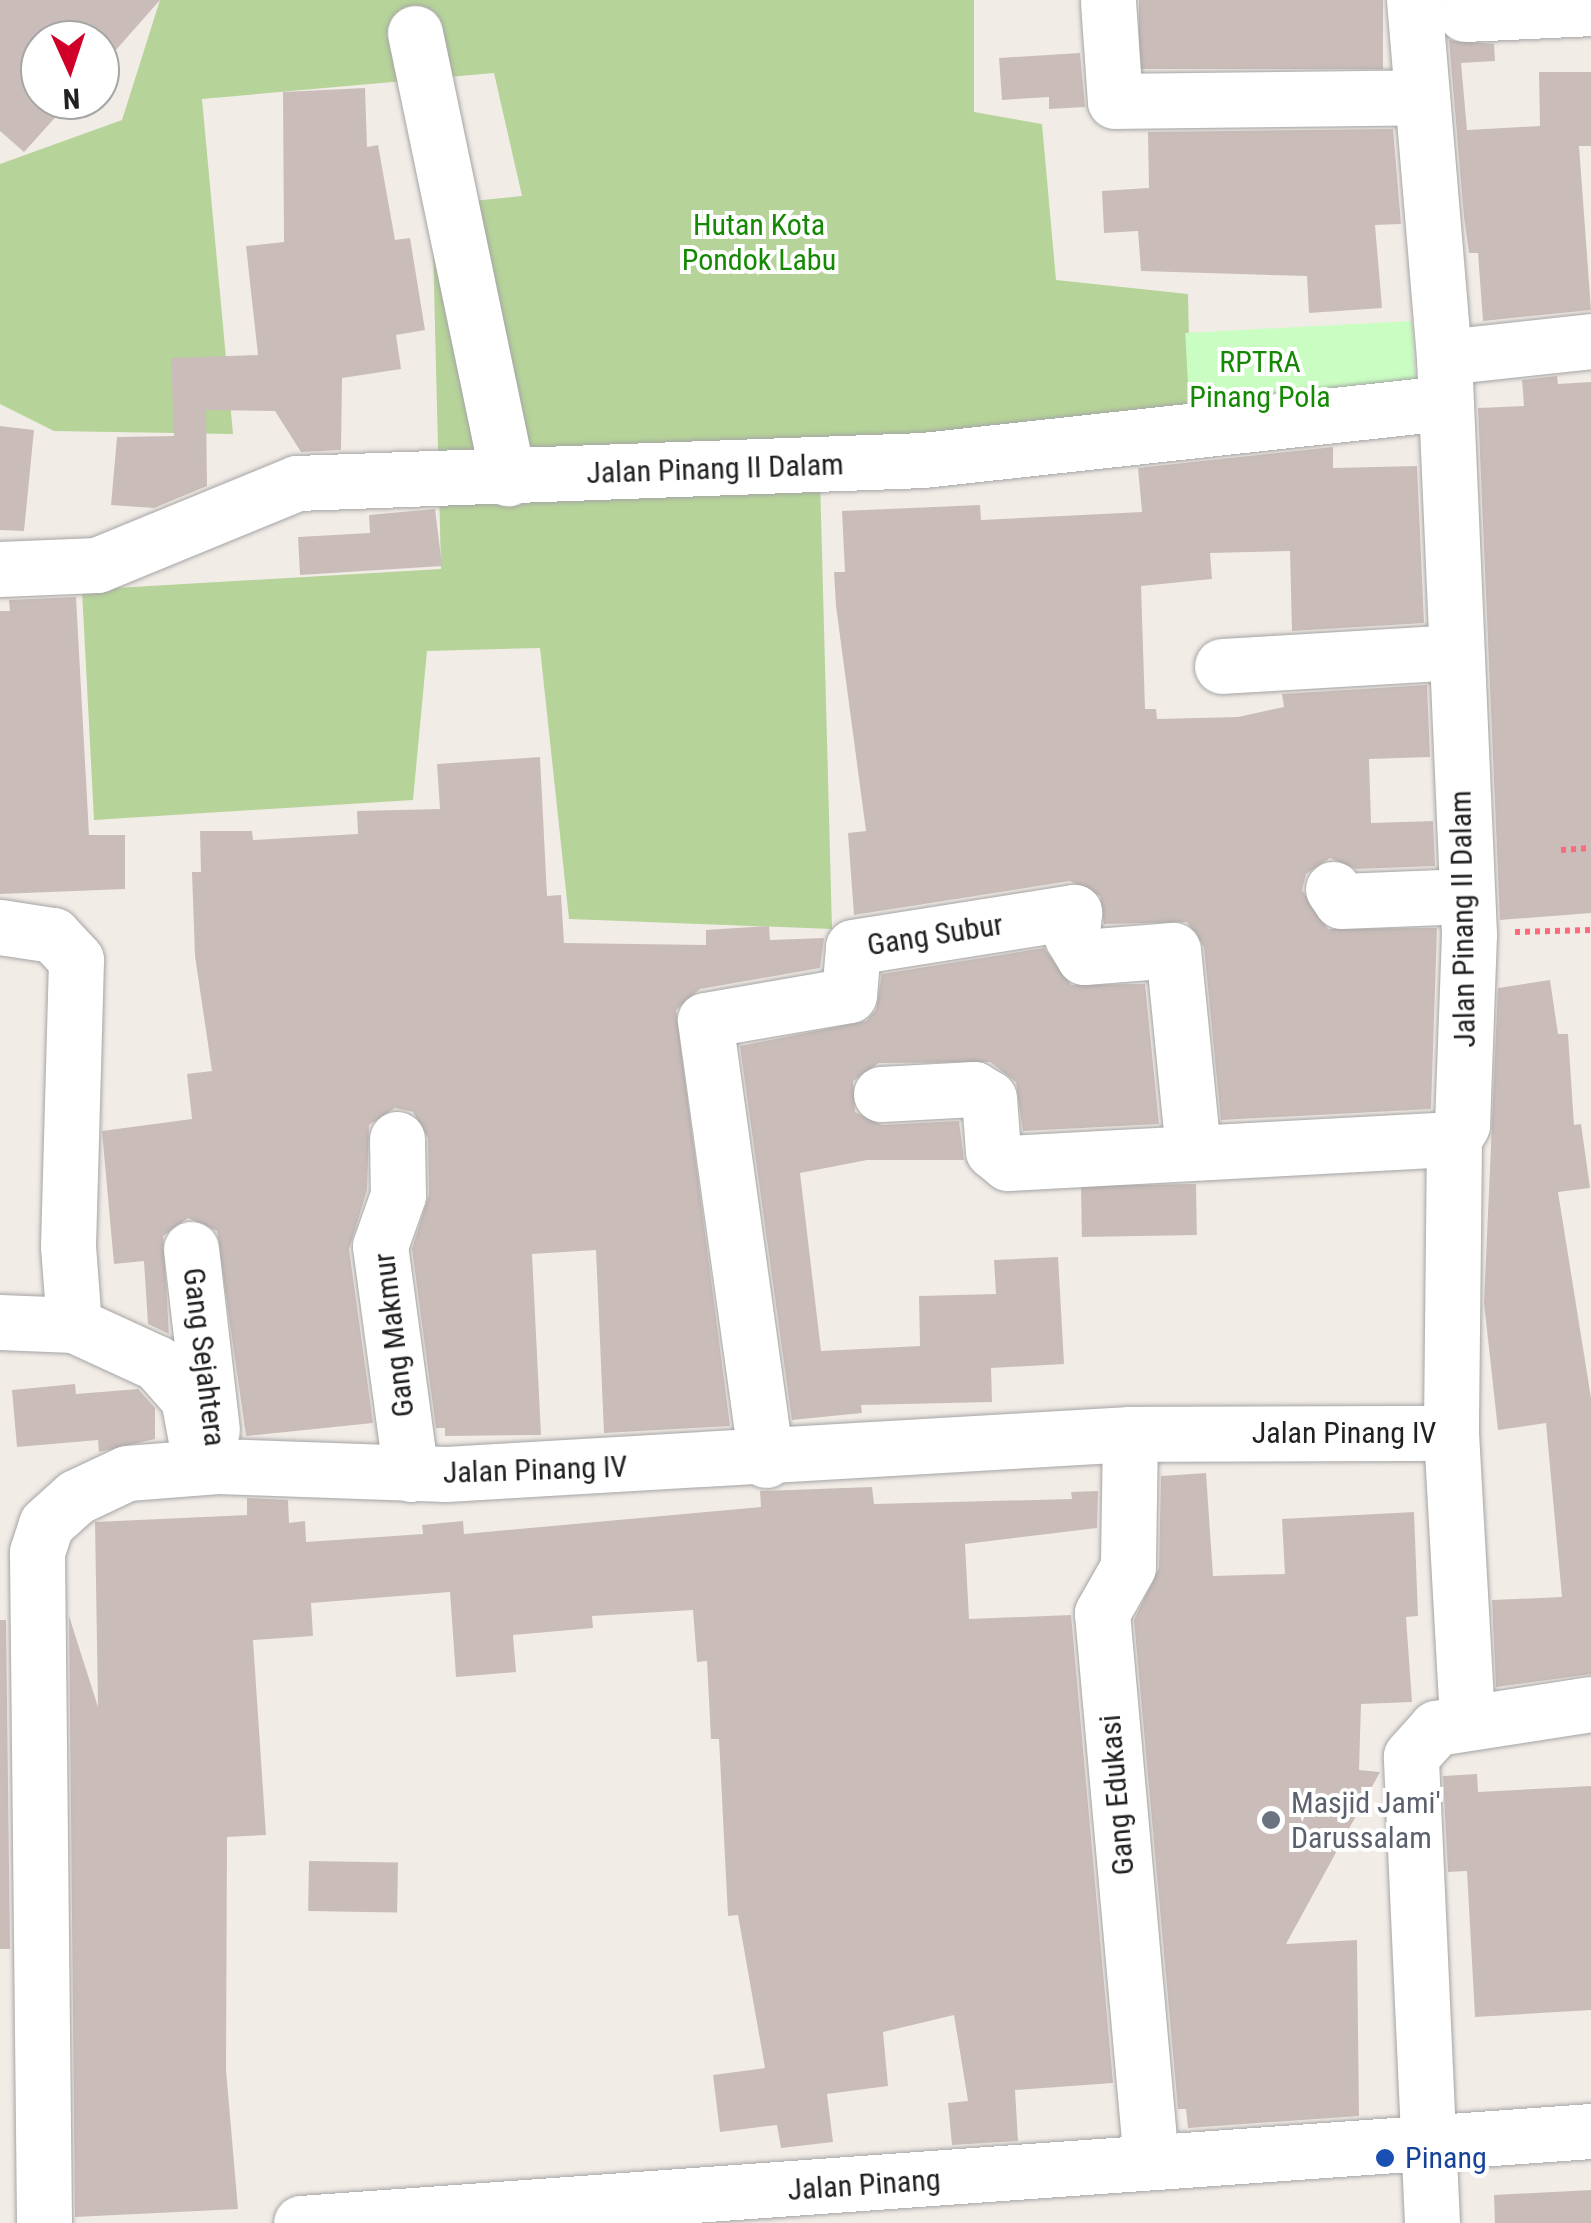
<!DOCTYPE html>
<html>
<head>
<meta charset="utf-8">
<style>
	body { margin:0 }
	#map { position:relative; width:1591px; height:2223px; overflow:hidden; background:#f2ece7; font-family:"Roboto Condensed",sans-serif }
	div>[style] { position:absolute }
	.forest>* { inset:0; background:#b6d399 }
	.park>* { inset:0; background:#cafdc2; transform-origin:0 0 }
	.building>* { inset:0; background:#cabdb9; transform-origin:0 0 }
	.path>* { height:6px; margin-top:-3px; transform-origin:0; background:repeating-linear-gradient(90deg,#ff6a7a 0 5px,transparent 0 10px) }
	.roads { filter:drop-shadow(0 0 2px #a5a5a5) drop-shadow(0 0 2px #a5a5a5) }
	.minor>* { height:55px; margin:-27.5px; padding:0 27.5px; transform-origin:27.5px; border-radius:27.5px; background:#fff }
	.dots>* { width:28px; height:28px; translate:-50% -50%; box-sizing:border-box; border:5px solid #fff; border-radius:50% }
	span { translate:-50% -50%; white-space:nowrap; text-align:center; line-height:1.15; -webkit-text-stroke:8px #fff; paint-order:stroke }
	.park-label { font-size:30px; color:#158904 }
	.street-label { font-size:30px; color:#212121 }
	.worship-label { font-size:30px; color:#5b616d }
	.left { translate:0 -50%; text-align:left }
	.transit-label { font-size:30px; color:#164399 }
	.north { position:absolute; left:20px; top:20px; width:100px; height:100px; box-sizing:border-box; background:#fff; border:2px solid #a6a6a6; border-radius:50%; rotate:177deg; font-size:28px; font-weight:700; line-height:40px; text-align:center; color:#212121 }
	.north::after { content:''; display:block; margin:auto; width:35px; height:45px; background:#d1002b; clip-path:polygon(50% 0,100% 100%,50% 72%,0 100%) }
</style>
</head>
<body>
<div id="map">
	<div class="forest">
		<div style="clip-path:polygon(160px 0,974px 0,974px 112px,1042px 124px,1056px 280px,1188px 294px,1191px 440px,820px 477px,832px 929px,569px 919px,540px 648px,427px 651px,413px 800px,94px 820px,82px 590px,441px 569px,432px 205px,522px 196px,494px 73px,202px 99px,233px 434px,54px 431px,0 404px,0 164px,122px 120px)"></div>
	</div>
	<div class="park">
		<div style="left:1412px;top:321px;width:101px;height:227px;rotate:87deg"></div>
	</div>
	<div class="building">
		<div style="clip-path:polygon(0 0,160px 0,100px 68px,100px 40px,40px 40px,40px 100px,71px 100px,24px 152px,0 131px)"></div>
		<div style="left:1139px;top:0;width:244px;height:69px"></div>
		<div style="clip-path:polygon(1449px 40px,1494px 44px,1495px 61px,1461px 63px,1467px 130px,1540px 126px,1539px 72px,1591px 72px,1591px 146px,1579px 146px,1591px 310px,1483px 321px,1478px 253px,1469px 253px,1464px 217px)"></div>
		<div style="clip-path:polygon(1080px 53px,1085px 107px,1049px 109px,1049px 97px,1002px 100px,999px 58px)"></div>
		<div style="clip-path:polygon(365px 88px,367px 147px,378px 145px,395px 240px,410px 238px,425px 330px,396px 335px,401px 369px,342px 378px,341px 450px,301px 452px,275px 411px,206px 410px,207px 486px,154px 508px,111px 505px,117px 437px,174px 436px,171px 358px,258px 355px,246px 246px,284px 242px,283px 92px)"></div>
		<div style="clip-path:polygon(1393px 129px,1401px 224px,1375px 225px,1382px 308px,1309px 313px,1307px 276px,1141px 271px,1138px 231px,1104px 233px,1102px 191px,1149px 188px,1148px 132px)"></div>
		<div style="clip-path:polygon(1557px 376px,1558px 384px,1591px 382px,1591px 913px,1500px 920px,1478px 408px,1524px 406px,1522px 380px)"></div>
		<div style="clip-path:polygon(0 426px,34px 430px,24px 531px,0 530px)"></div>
		<div style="clip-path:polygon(1333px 447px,1333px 468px,1417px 466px,1424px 623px,1292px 631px,1290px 551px,1210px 553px,1212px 579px,1141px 586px,1145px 709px,1156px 709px,1157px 719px,1238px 717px,1284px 707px,1282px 694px,1427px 685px,1430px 757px,1369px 759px,1371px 823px,1433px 821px,1435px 866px,1356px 869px,1330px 858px,1306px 874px,1302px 890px,1328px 929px,1437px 928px,1431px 1109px,1221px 1120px,1204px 947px,1187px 922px,1104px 924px,1100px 896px,1070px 881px,854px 915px,848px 833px,866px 831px,836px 606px,834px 572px,845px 572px,842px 511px,980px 505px,981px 520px,1142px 512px,1138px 468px)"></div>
		<div style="clip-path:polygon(435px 509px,442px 566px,300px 575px,298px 537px,370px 533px,369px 515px)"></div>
		<div style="clip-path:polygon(76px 597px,89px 835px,125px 835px,125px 889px,0 894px,0 611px,10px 611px,9px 600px)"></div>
		<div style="clip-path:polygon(540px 757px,547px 896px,561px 895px,564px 943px,706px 945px,706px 930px,769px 926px,770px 940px,824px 938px,820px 968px,700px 989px,676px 1010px,730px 1426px,604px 1433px,596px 1250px,532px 1254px,541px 1435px,445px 1436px,445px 1428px,436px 1428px,412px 1249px,429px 1195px,428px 1138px,413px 1112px,395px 1108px,369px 1125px,367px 1190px,349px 1249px,373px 1423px,246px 1436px,217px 1231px,188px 1218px,163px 1236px,169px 1334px,148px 1324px,144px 1261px,114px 1264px,102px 1131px,192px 1119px,187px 1074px,212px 1071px,195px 956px,192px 872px,201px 872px,200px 831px,252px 831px,253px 840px,358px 834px,357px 811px,440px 809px,437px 764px)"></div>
		<div style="clip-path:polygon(1044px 948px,1071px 985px,1145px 984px,1159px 1124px,1023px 1131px,1016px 1082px,990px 1062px,879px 1063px,853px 1081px,855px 1112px,882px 1125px,959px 1121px,964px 1160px,867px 1160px,800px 1173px,821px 1351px,920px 1346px,919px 1296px,996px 1294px,994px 1260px,1058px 1257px,1064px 1364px,991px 1368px,992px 1402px,861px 1405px,862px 1413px,792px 1420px,740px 1046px,866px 1021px,876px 1010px,882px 974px)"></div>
		<div style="clip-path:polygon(1550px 980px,1558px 1034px,1568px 1034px,1574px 1125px,1581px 1124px,1590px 1188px,1558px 1192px,1591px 1398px,1591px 1674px,1496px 1687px,1492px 1600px,1562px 1597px,1546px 1423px,1498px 1430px,1484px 1303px,1498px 988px)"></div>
		<div style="left:1196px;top:1184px;width:51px;height:115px;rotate:89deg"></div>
		<div style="clip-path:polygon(75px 1384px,76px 1394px,138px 1389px,155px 1408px,155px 1439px,99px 1452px,98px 1440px,17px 1447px,12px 1390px)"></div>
		<div style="clip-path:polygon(1206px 1473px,1213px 1576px,1285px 1574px,1282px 1519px,1414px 1512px,1418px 1616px,1406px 1617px,1412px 1702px,1361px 1704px,1359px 1770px,1380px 1772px,1286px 1944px,1357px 1940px,1359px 2116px,1188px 2128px,1186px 2109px,1178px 2109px,1134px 1620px,1159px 1568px,1161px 1476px)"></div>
		<div style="clip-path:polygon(872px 1487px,874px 1504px,1072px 1499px,1071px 1492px,1098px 1491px,1097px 1528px,965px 1544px,969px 1619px,1071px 1615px,1113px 2083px,1015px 2090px,1018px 2141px,952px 2145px,948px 2103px,968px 2101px,954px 2015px,883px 2032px,888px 2086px,827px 2094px,833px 2142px,781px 2148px,777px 2125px,720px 2132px,713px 2075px,765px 2068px,738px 1915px,728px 1916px,719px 1739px,711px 1739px,707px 1661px,697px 1662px,693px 1610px,592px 1616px,593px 1628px,513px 1635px,516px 1672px,456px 1677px,450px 1592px,311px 1603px,313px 1636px,253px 1640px,266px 1835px,227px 1837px,226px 2070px,238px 2209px,75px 2217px,69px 1616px,98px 1707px,95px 1522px,247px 1515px,247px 1498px,288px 1500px,289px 1523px,305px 1521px,306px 1542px,423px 1534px,422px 1525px,463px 1521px,464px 1534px,761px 1507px,760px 1491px)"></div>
		<div style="clip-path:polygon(0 1620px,6px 1620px,10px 1949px,0 1949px)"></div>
		<div style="clip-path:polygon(1477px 1774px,1478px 1792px,1591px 1786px,1591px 2010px,1475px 2017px,1467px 1871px,1448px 1872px,1443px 1776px)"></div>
		<div style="left:309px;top:1861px;width:89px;height:50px;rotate:1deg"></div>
		<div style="clip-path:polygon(1591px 2190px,1591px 2223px,1495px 2223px,1494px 2195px)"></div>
	</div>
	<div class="path">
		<div style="left:1561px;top:850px;width:30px;rotate:-4deg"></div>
		<div style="left:1515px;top:932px;width:76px;rotate:-1.5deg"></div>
	</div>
	<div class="roads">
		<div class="minor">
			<div style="left:1414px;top:0;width:358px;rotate:85.2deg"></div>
			<div style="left:1444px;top:357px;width:578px;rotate:87.52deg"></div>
			<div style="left:1469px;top:934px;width:191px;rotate:92.1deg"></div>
			<div style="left:1462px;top:1125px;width:16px;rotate:120deg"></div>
			<div style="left:1454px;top:1139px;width:294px;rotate:90.6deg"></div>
			<div style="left:1451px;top:1433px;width:287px;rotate:86.8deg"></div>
			<div style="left:1108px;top:2px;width:99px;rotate:86deg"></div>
			<div style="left:1115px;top:101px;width:307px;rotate:-0.7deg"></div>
			<div style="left:1465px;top:14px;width:126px;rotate:-2.7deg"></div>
			<div style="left:415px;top:33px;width:455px;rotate:78.2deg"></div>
			<div style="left:1444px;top:357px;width:148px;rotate:-6.2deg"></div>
			<div style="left:0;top:569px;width:97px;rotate:-2.4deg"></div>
			<div style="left:97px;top:565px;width:216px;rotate:-22.3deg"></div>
			<div style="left:297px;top:483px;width:626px;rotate:-2.1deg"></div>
			<div style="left:923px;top:460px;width:524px;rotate:-6.24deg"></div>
			<div style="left:1222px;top:666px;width:233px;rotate:-3.4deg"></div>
			<div style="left:1333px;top:889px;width:14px;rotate:56deg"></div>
			<div style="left:1341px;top:901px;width:126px;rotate:-2.3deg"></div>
			<div style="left:0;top:927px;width:54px;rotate:8.6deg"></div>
			<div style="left:53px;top:935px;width:34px;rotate:47deg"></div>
			<div style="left:76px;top:960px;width:286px;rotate:91.6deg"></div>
			<div style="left:68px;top:1246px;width:79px;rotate:85.7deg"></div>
			<div style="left:881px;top:1094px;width:93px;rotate:-3.1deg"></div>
			<div style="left:974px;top:1089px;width:17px;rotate:31deg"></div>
			<div style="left:989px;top:1098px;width:53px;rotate:85.7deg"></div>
			<div style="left:993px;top:1151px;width:19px;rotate:39deg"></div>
			<div style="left:1008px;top:1163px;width:447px;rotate:-3.1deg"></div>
			<div style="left:397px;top:1139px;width:56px;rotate:89deg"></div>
			<div style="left:398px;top:1195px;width:54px;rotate:109.4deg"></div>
			<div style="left:380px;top:1246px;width:230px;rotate:82.3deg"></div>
			<div style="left:191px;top:1249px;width:182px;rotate:83.4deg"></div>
			<div style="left:0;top:1322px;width:74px;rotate:2.3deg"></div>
			<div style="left:74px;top:1325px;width:91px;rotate:24.6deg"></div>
			<div style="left:157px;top:1363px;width:47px;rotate:48.5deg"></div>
			<div style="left:188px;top:1398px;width:70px;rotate:79.3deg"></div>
			<div style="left:1130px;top:1434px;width:133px;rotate:90.9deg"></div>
			<div style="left:1128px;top:1567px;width:53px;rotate:119.5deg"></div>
			<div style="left:1102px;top:1613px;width:551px;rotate:84.9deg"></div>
			<div style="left:766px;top:1460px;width:444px;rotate:-97.9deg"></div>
			<div style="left:705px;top:1020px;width:146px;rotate:-9.8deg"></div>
			<div style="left:849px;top:995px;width:48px;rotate:-85.2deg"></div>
			<div style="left:853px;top:947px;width:224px;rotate:-9deg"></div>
			<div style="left:1074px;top:912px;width:25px;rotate:95deg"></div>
			<div style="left:1072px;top:937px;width:23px;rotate:59deg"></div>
			<div style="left:1084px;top:957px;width:89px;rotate:-4.5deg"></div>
			<div style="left:1173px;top:950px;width:201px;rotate:84.3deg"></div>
			<div style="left:44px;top:2223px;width:671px;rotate:-90.6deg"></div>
			<div style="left:37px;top:1552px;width:29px;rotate:-72deg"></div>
			<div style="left:46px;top:1524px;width:40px;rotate:-42deg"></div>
			<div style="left:76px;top:1497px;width:56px;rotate:-25.2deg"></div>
			<div style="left:127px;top:1473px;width:91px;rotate:-4.4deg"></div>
			<div style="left:218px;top:1466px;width:228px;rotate:2deg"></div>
			<div style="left:446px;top:1474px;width:685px;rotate:-3.35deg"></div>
			<div style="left:1130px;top:1434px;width:321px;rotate:-0.2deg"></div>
			<div style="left:301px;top:2223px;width:1293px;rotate:-4.08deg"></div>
			<div style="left:1432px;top:2223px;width:467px;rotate:-92.6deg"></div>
			<div style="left:1411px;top:1756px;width:38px;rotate:-48deg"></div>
			<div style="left:1436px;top:1728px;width:157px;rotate:-8.8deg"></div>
		</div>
	</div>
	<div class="dots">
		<div style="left:1271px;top:1820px;background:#6b7280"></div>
		<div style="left:1385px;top:2158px;background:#1a4fb4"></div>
	</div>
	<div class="park-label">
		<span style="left:759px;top:242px">Hutan Kota<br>Pondok Labu</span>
		<span style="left:1260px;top:379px">RPTRA<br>Pinang Pola</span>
	</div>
	<div class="street-label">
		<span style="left:715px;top:469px;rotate:-2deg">Jalan Pinang II Dalam</span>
		<span style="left:1463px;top:919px;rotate:-91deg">Jalan Pinang II Dalam</span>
		<span style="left:935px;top:935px;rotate:-9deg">Gang Subur</span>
		<span style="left:394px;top:1335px;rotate:-97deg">Gang Makmur</span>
		<span style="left:204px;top:1357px;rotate:83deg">Gang Sejahtera</span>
		<span style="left:1344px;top:1433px">Jalan Pinang IV</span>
		<span style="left:535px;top:1470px;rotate:-2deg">Jalan Pinang IV</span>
		<span style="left:1117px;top:1795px;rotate:-95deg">Gang Edukasi</span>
		<span style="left:864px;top:2185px;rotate:-4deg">Jalan Pinang</span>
	</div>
	<div class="worship-label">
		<span class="left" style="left:1291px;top:1820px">Masjid Jami'<br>Darussalam</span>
	</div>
	<div class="transit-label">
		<span class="left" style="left:1405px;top:2158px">Pinang</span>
	</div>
	<div class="north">N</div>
</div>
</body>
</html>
